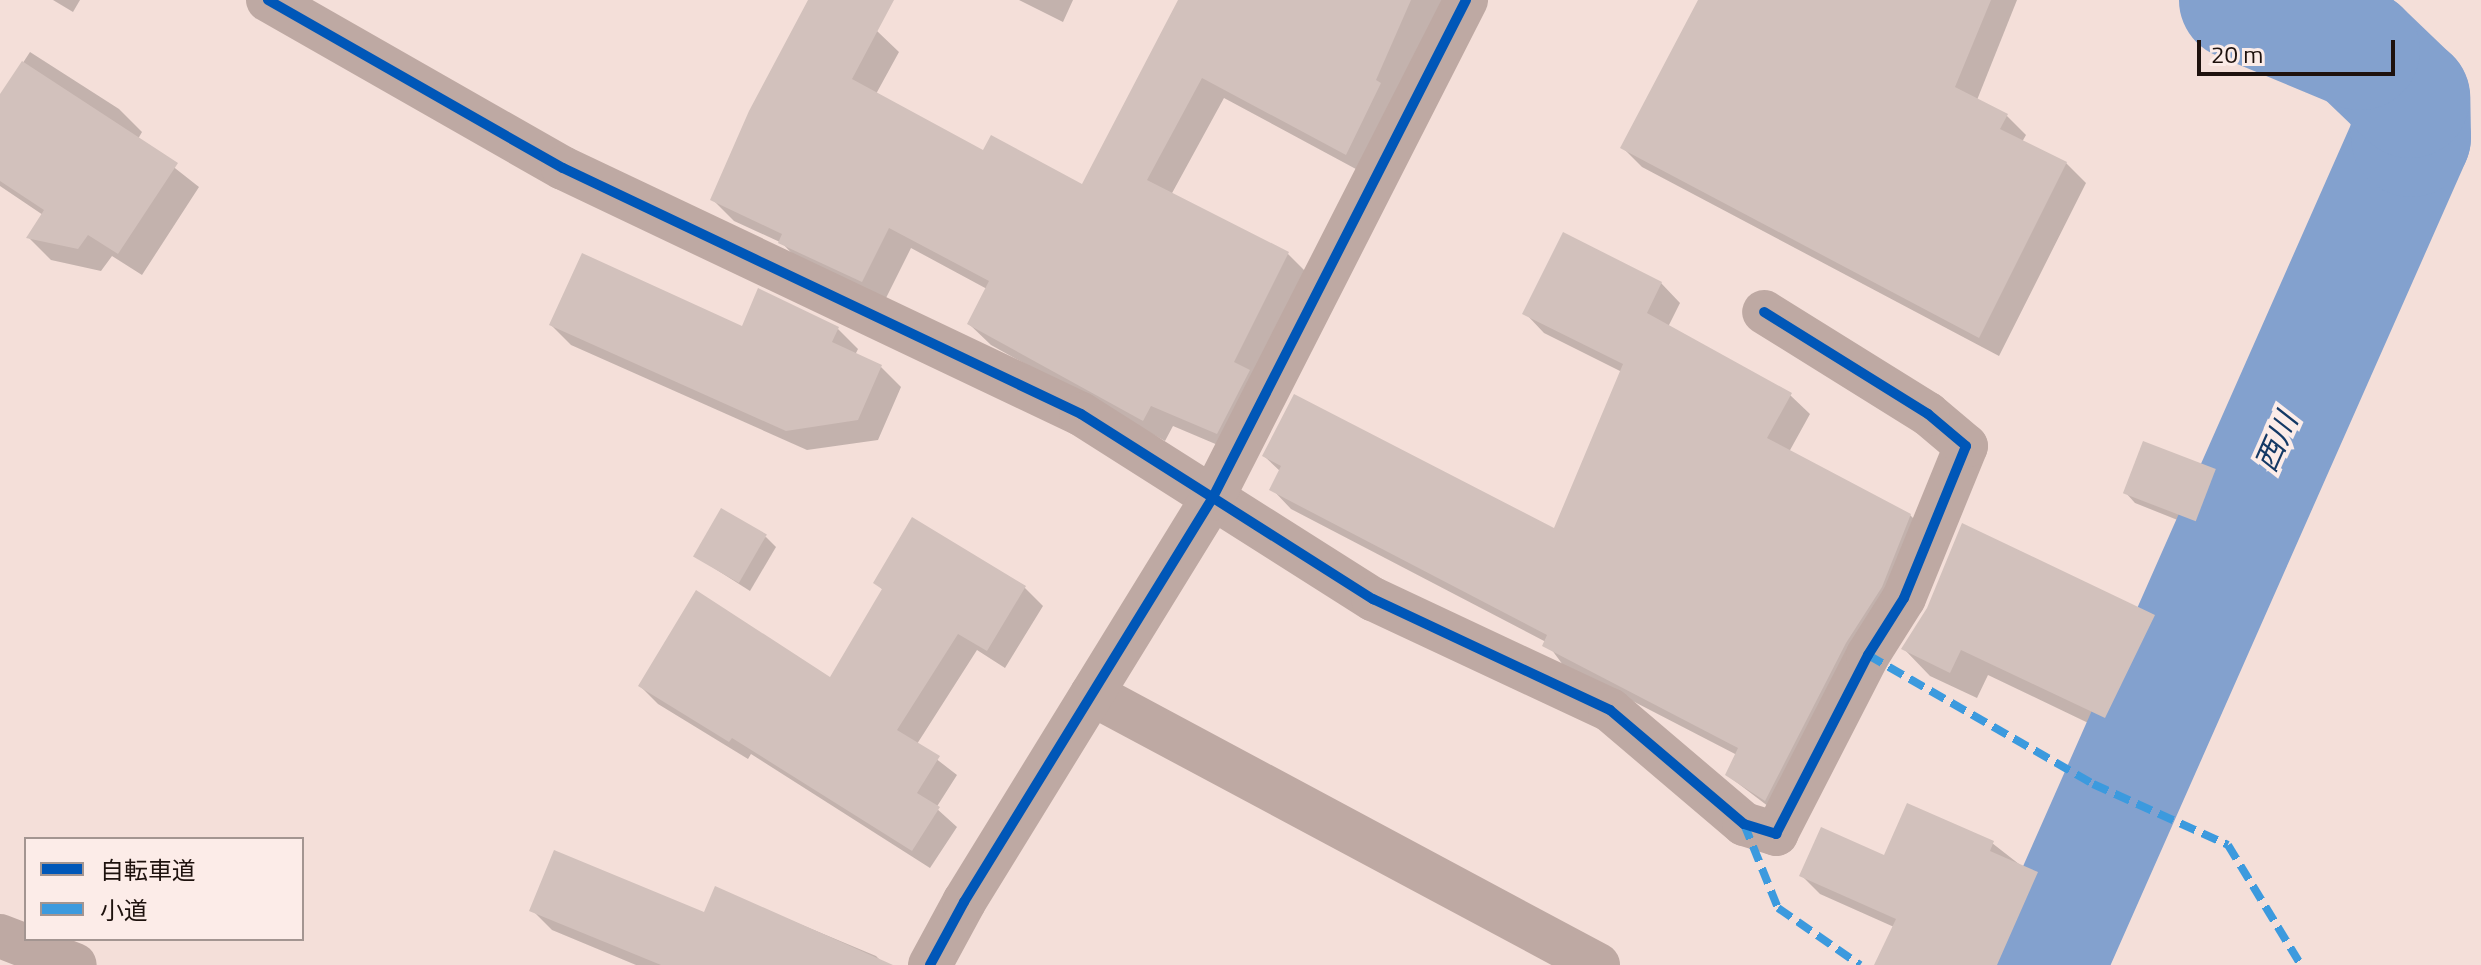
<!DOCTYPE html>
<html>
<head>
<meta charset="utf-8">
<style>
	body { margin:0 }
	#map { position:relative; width:2481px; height:965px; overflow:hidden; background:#f4dfd9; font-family:"Titillium Web","Noto Sans JP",sans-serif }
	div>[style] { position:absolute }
	.shadow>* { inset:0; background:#0003 }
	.river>* { height:120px; margin:-60px; padding:0 60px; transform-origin:60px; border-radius:60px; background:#83a1ce }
	.building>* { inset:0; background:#d2c1bc; transform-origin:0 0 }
	.minor>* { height:44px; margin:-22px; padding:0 22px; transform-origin:22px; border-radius:22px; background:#bea9a3 }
	.quiet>* { height:8px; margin-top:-4px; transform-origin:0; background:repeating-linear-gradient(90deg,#3c9ade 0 16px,transparent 0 24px) }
	.cycleway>* { height:10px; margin:-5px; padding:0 5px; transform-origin:5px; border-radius:5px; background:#0057b8 }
	span { translate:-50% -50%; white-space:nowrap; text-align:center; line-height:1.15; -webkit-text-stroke:8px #fcece8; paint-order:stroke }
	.water-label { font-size:30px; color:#143965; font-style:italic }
	.legend { position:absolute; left:24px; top:837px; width:280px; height:104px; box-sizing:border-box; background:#fcece8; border:2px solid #a39591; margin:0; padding:10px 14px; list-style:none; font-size:24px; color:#1e120e }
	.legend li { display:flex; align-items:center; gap:16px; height:40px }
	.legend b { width:40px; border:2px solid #a39591 }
	.scale { position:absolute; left:2197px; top:40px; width:198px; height:36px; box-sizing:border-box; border:4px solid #1e120e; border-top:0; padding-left:10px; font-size:24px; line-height:28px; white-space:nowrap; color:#1e120e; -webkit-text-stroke:6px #fcece8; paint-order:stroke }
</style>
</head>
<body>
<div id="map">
	<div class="shadow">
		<div style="clip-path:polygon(53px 0,80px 0,73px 12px)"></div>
		<div style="clip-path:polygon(810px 0,877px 31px,899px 52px,876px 94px,983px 152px,1083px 187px,1180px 0,1443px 0,1367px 175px,1224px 98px,1171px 195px,1288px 254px,1309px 275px,1239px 454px,1173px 426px,1165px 441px,991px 345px,969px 324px,987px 289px,911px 248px,884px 302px,802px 264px,782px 243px,734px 221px,713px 200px)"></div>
		<div style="clip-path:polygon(1019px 0,1073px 0,1063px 22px)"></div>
		<div style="clip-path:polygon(1701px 0,2017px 0,1977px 100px,2006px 115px,2026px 135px,2022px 142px,2066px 163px,2086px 183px,1999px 356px,1642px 167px,1623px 148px)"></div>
		<div style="clip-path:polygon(30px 52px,119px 109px,142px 132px,138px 139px,199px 187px,142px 275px,112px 256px,101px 271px,51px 260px,28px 237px,43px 215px,0 186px,0 98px)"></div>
		<div style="clip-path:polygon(1661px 283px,1680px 303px,1668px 327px,1790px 395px,1810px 414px,1789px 452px,1910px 515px,1930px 535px,1785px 819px,1727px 775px,1737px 755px,1563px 665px,1546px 642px,1291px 509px,1272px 489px,1281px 472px,1264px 456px,1555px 530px,1622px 372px,1544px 333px,1525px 313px)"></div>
		<div style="clip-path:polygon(759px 291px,838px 329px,858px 349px,855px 355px,881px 367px,901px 387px,878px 440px,807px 450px,571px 345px,551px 325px,743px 328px)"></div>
		<div style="clip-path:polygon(2215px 471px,2225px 482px,2205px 531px,2135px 503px,2125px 492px)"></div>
		<div style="clip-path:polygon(766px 537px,776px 547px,750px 591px,695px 556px)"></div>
		<div style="clip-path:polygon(876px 583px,1025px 588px,1043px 606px,1005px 668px,977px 650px,917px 744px,957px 775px,936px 808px,957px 827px,930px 868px,751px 754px,748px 759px,658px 704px,640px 686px,831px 680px,884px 591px)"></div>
		<div style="clip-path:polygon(2153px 616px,2180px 643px,2132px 744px,1988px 675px,1977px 698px,1930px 676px,1904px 649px)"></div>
		<div style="clip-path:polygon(1992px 843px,2056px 893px,2024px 965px,1877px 965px,1894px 927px,1820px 894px,1801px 875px)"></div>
		<div style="clip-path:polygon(716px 889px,876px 956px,885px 965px,636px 965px,552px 930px,532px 910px,705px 915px)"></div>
	</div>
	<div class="river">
		<div style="left:2045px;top:965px;width:905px;rotate:-66.15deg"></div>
		<div style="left:2411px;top:137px;width:39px;rotate:-91deg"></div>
		<div style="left:2410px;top:98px;width:69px;rotate:-136.2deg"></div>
		<div style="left:2360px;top:50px;width:131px;rotate:-157.5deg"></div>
	</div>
	<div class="building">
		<div style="clip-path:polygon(808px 0,894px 0,852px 79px,983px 150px,991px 135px,1082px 184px,1178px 0,1411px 0,1376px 80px,1381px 83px,1346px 155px,1202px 78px,1147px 180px,1289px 252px,1234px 362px,1250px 370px,1217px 434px,1151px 406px,1143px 421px,967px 324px,989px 281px,889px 228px,862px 282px,778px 243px,782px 234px,710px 200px,749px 111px)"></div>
		<div style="clip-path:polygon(1698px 0,1991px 0,1955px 87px,2008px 114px,2000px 129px,2067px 162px,1979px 338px,1620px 148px)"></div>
		<div style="clip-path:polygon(22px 61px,178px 163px,118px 254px,88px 235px,78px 249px,26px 238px,44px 210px,0 181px,0 94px)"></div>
		<div style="clip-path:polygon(1563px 232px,1662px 282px,1647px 313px,1792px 393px,1767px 438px,1911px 514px,1882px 587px,1846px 643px,1765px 801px,1725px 775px,1738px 748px,1542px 646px,1547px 635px,1269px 490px,1281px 466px,1262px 456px,1294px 394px,1554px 528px,1623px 364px,1522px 314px)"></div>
		<div style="clip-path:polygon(582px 253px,742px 326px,758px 288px,839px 327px,832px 342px,882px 365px,858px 420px,786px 431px,549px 325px)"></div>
		<div style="left:2143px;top:441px;width:78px;height:56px;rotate:21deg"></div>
		<div style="left:721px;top:508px;width:53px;height:56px;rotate:30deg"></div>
		<div style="clip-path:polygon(912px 517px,1026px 586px,987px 651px,958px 634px,897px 730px,940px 756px,917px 793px,940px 807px,912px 851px,732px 738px,729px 742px,638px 686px,696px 590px,830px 677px,882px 589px,873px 583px)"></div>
		<div style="clip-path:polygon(1962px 523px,2155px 615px,2105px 718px,1961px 650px,1950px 673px,1901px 649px,1927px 608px)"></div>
		<div style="clip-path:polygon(1907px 803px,1994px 841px,1990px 851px,2038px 872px,1997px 965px,1874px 965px,1896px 919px,1799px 876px,1821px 827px,1884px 855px)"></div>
		<div style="clip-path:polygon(554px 850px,704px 912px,715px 886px,893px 965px,661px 965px,529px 911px)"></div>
	</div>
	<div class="minor">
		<div style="left:268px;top:0;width:339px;rotate:29.7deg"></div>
		<div style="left:563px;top:168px;width:573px;rotate:25.4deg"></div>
		<div style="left:1081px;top:414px;width:346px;rotate:32.4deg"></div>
		<div style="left:1373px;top:599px;width:262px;rotate:25.1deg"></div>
		<div style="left:1610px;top:710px;width:176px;rotate:40.4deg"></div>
		<div style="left:1744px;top:824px;width:34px;rotate:17deg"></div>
		<div style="left:1776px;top:834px;width:201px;rotate:-62.8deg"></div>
		<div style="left:1868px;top:655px;width:67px;rotate:-57.7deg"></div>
		<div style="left:1904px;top:598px;width:164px;rotate:-67.8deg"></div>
		<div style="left:1966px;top:446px;width:50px;rotate:-139.9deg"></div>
		<div style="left:1928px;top:414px;width:193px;rotate:-148.1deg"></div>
		<div style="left:1092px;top:694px;width:574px;rotate:28.17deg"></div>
		<div style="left:0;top:936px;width:80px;rotate:21.1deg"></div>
		<div style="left:930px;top:965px;width:72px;rotate:-61.6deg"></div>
		<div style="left:964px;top:902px;width:473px;rotate:-58.4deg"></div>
		<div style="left:1212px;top:499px;width:560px;rotate:-63.02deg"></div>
	</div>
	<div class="quiet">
		<div style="left:1868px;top:655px;width:259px;rotate:29.8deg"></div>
		<div style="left:2093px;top:784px;width:148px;rotate:24.3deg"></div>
		<div style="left:2228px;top:845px;width:140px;rotate:58.7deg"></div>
		<div style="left:1744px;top:824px;width:91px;rotate:68deg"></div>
		<div style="left:1778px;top:908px;width:100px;rotate:34.8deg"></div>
	</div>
	<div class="cycleway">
		<div style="left:268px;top:0;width:339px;rotate:29.7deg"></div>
		<div style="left:563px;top:168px;width:573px;rotate:25.4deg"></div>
		<div style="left:1081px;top:414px;width:346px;rotate:32.4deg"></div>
		<div style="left:1373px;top:599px;width:262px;rotate:25.1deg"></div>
		<div style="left:1610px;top:710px;width:176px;rotate:40.4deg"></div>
		<div style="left:1744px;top:824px;width:34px;rotate:17deg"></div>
		<div style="left:1776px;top:834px;width:201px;rotate:-62.8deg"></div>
		<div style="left:1868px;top:655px;width:67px;rotate:-57.7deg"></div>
		<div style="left:1904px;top:598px;width:164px;rotate:-67.8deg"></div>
		<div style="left:1966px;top:446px;width:50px;rotate:-139.9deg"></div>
		<div style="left:1928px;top:414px;width:193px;rotate:-148.1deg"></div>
		<div style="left:930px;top:965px;width:72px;rotate:-61.6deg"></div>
		<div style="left:964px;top:902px;width:473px;rotate:-58.4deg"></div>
		<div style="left:1212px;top:499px;width:560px;rotate:-63.02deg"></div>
	</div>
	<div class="water-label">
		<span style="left:2276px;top:442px;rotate:-66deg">西川</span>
	</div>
	<ul class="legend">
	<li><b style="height:10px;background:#0057b8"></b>自転車道</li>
	<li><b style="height:10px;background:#3c9ade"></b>小道</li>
	</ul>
	<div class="scale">20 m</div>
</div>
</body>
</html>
